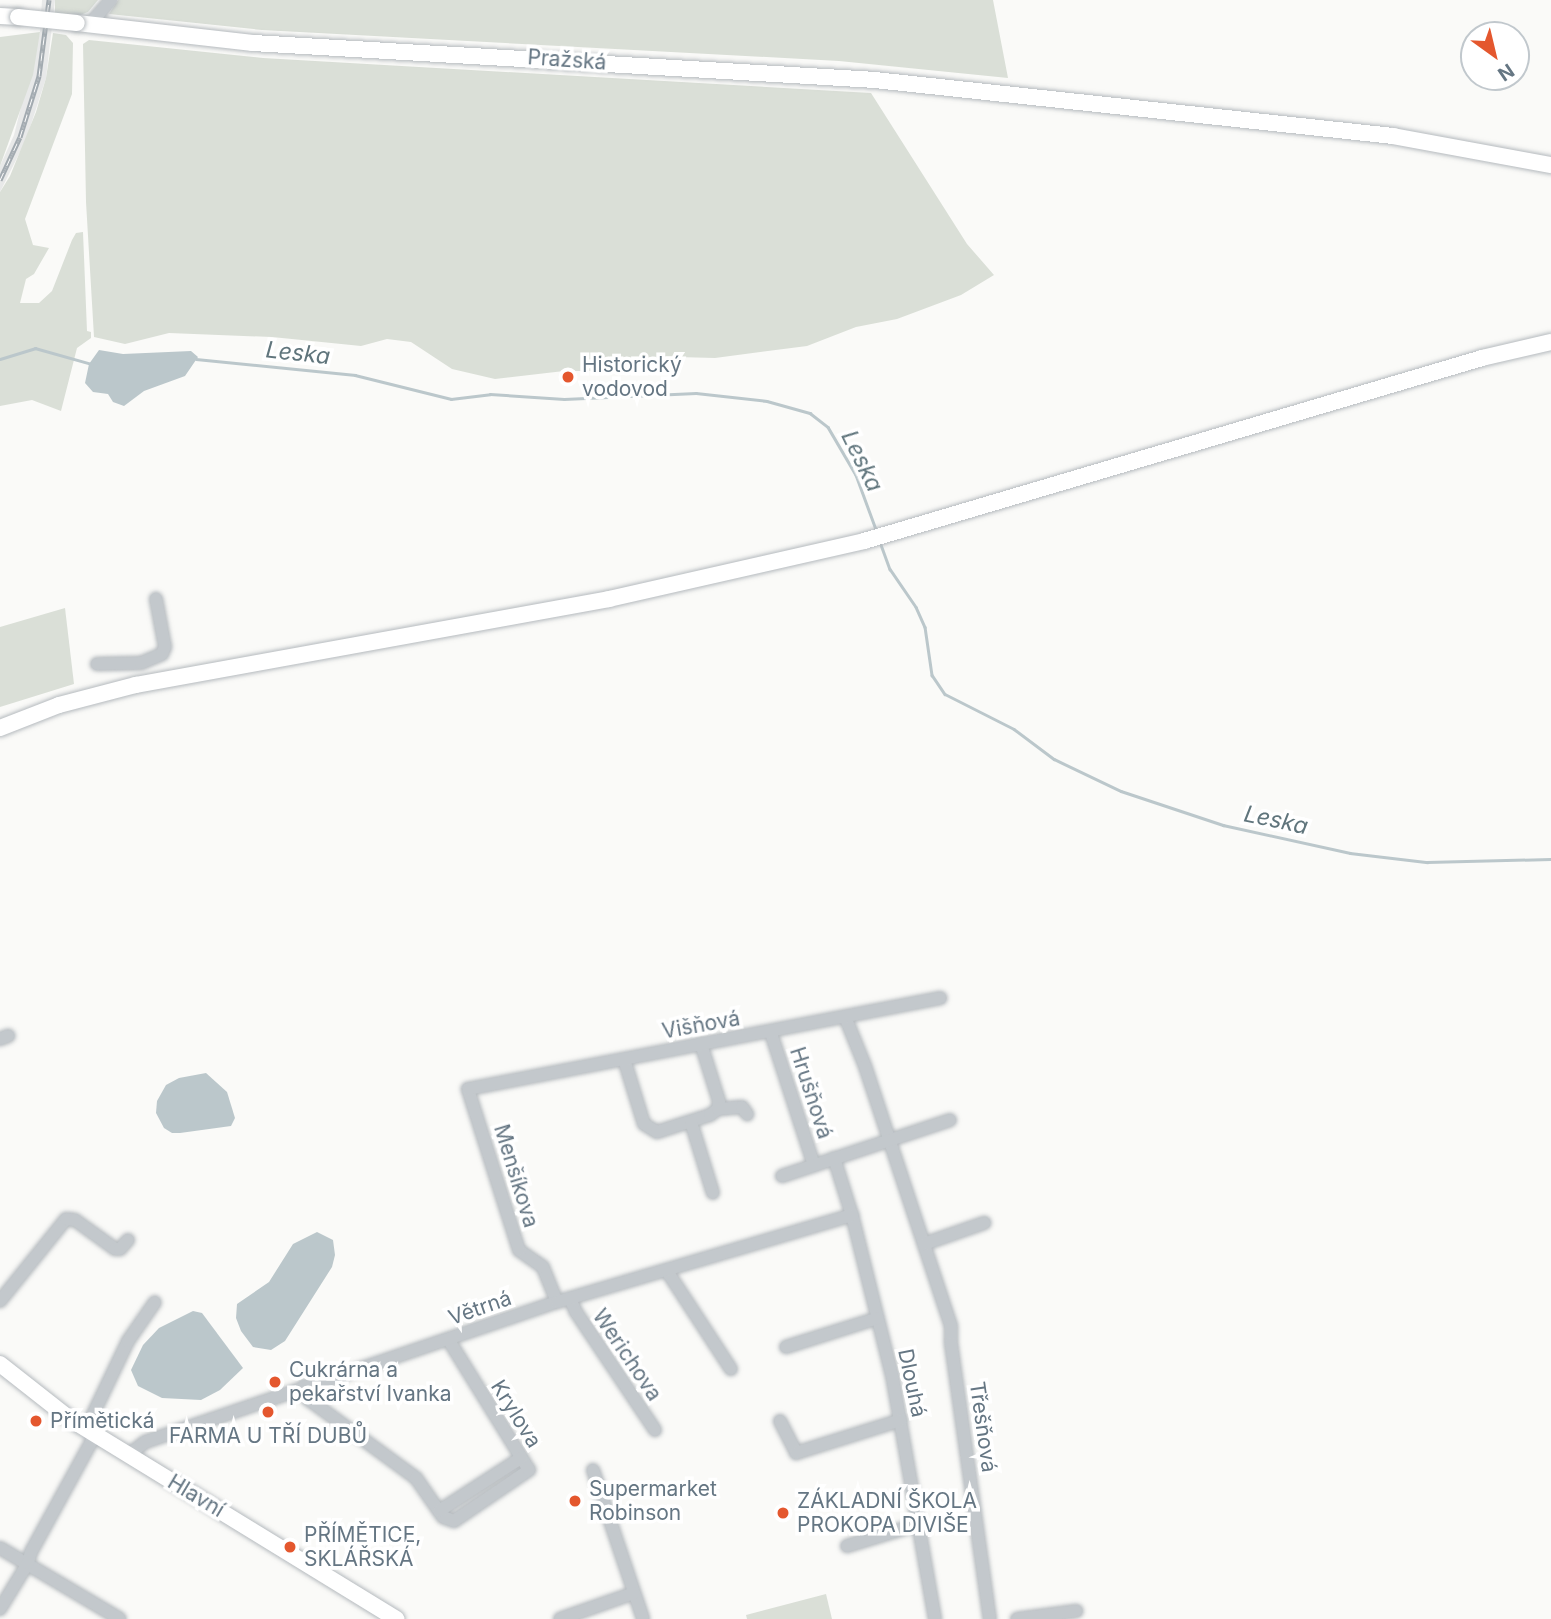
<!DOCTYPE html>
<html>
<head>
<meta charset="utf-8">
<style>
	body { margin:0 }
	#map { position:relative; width:1551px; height:1619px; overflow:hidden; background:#fafaf8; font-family:Inter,sans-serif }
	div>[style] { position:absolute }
	.built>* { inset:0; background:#e8e9e9 }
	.green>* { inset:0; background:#dadfd7 }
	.water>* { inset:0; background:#bbc7cb }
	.stream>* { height:2.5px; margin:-1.25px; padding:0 1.25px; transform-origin:1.25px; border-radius:1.25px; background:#bbc7cb }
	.roads { filter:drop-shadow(0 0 2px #b5babe) drop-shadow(0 0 2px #b5babe) }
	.minor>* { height:12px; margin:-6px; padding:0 6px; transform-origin:6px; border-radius:6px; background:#c3c8cc }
	.major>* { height:16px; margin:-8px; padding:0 8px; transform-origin:8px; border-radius:8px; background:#fff }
	.rail>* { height:5px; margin-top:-2.5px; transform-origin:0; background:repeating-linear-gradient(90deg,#fff 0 8px,#a2aab0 0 16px); box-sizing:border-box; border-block:2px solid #a2aab0 }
	.bridges { filter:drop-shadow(0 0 2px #b5babe) drop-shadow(0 0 2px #b5babe) }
	.major-bridge>* { height:16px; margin:-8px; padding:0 8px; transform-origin:8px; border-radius:8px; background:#fff }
	.dots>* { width:19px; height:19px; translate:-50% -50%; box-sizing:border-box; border:4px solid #fff; border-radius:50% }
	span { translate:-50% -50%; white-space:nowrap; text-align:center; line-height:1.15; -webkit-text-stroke:7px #fff; paint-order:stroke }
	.street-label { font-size:21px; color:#657683 }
	.poi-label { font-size:21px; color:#657683 }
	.left { translate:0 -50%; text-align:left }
	.water-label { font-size:23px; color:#60757c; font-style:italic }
	.north { position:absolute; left:1460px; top:21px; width:70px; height:70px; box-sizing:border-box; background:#fff; border:2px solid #c1c8cd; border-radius:50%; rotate:146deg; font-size:19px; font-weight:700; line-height:28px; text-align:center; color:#657683 }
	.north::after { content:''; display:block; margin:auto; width:24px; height:32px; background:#e4572e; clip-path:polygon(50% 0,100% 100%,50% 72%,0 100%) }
</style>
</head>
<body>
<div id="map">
	<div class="built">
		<div style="clip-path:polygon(42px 0,55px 0,46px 78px,26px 140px,0 192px,0 166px,14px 135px,40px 32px)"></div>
	</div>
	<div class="green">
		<div style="clip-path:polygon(55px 0,98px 0,88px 12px,75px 17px,55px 13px)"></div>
		<div style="clip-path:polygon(118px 0,993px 0,1008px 78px,839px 61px,262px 30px,109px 14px)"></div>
		<div style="clip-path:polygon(40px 32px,33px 75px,0 166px,0 37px)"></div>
		<div style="clip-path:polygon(53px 33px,66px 35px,73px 43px,72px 94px,25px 219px,33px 245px,49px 248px,34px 274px,26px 279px,20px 303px,39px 303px,52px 291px,72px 240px,76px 233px,83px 232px,87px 331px,91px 332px,91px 338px,77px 348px,61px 411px,32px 400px,0 406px,0 192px,10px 176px,36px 112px,46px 78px)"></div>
		<div style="clip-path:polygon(89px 40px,263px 58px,871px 93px,967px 244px,994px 275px,961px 295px,897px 319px,856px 327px,807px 346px,715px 358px,677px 357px,620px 371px,564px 371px,495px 379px,452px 369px,411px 342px,387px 339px,361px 346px,272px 337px,169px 333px,125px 344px,94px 337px,86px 202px,83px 44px)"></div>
		<div style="clip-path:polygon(65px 608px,74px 684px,0 707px,0 627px)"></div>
		<div style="clip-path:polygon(826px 1594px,832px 1619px,747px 1619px,746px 1615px)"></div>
	</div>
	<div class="water">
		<div style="clip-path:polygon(99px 350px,123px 354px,191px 351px,198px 357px,185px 376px,144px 391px,124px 406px,113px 402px,108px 394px,93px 392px,85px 383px,89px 364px)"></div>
		<div style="clip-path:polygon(206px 1073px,227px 1092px,235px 1118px,231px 1126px,180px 1133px,172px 1133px,164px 1128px,156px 1113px,157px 1101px,166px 1085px,179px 1078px)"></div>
		<div style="clip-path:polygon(317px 1232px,333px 1240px,335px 1255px,332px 1267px,285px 1341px,271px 1350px,253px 1347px,241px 1331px,236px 1318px,237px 1304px,269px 1282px,293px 1244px)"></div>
		<div style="clip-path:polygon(193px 1311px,202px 1313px,243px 1368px,220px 1390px,201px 1400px,162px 1398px,138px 1386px,131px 1370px,143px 1345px,159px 1328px)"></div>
	</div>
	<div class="stream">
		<div style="left:0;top:359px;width:37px;rotate:-17deg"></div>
		<div style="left:35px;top:348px;width:59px;rotate:15.7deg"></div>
		<div style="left:196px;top:359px;width:160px;rotate:5.7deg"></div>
		<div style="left:355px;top:375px;width:99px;rotate:14deg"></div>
		<div style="left:451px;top:399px;width:39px;rotate:-7deg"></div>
		<div style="left:490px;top:394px;width:74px;rotate:3.9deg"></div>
		<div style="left:564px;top:399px;width:132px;rotate:-2.6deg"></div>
		<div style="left:696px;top:393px;width:71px;rotate:6.4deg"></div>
		<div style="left:767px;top:401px;width:45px;rotate:15.6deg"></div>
		<div style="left:810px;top:413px;width:23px;rotate:38deg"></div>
		<div style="left:828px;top:427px;width:56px;rotate:59.7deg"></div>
		<div style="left:856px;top:475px;width:61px;rotate:69.8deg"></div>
		<div style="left:880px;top:542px;width:29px;rotate:70deg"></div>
		<div style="left:890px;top:569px;width:46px;rotate:55.6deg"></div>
		<div style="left:916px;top:607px;width:22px;rotate:66deg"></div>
		<div style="left:925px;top:627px;width:49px;rotate:81.7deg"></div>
		<div style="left:932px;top:675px;width:23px;rotate:56deg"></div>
		<div style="left:945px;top:694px;width:77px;rotate:26.9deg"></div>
		<div style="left:1014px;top:729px;width:50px;rotate:36.9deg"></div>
		<div style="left:1054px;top:759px;width:74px;rotate:25.5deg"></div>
		<div style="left:1121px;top:791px;width:108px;rotate:18.4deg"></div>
		<div style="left:1223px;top:825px;width:130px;rotate:12.4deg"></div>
		<div style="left:1350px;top:853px;width:78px;rotate:6.7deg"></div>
		<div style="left:1427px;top:862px;width:124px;rotate:-1.4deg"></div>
	</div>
	<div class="roads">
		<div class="minor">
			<div style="left:89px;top:25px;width:33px;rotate:-49deg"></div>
			<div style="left:97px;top:664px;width:44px;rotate:-1.3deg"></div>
			<div style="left:141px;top:663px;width:23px;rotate:-23deg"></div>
			<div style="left:162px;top:654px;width:8px;rotate:-67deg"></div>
			<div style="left:165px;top:647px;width:49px;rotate:-100.6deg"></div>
			<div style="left:846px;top:1019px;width:51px;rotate:68deg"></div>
			<div style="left:865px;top:1066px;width:274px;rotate:71.7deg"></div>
			<div style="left:951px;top:1326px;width:17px;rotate:90deg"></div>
			<div style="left:951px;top:1343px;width:279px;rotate:82deg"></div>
			<div style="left:771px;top:1033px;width:139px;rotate:72deg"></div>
			<div style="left:0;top:1039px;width:9px;rotate:-21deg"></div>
			<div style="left:624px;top:1059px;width:68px;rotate:72.9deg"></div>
			<div style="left:644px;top:1124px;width:15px;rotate:32deg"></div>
			<div style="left:657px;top:1132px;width:56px;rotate:-17.8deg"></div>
			<div style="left:710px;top:1115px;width:10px;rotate:-37deg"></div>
			<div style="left:718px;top:1109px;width:8px;rotate:-83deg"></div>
			<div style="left:719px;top:1101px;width:60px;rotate:-107.5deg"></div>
			<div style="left:718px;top:1109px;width:24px;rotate:-5deg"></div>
			<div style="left:742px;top:1107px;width:9px;rotate:54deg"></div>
			<div style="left:691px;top:1122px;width:74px;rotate:72.8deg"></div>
			<div style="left:834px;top:1158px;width:60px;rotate:72.5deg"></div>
			<div style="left:852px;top:1215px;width:165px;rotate:76deg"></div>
			<div style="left:892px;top:1375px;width:248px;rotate:80deg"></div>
			<div style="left:782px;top:1176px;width:177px;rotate:-18.4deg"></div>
			<div style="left:924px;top:1244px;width:64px;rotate:-19.3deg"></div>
			<div style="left:667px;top:1271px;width:117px;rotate:56.9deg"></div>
			<div style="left:570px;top:1298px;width:15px;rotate:67deg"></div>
			<div style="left:576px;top:1312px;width:142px;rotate:56.2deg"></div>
			<div style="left:0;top:1301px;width:105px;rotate:-51.2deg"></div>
			<div style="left:66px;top:1219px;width:9px;rotate:6deg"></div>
			<div style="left:75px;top:1220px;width:49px;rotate:35.9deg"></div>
			<div style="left:115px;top:1249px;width:5px"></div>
			<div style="left:120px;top:1249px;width:12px;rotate:-48deg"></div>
			<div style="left:557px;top:1302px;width:38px;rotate:-112deg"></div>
			<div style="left:543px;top:1267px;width:29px;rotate:-145deg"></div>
			<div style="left:519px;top:1250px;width:169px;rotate:-107.6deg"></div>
			<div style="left:468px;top:1089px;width:481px;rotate:-10.9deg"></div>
			<div style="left:786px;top:1347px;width:96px;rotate:-17.5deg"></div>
			<div style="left:304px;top:1386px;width:14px;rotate:73deg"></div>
			<div style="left:308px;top:1399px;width:134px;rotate:36.2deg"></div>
			<div style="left:416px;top:1478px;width:47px;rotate:55.3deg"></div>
			<div style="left:443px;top:1517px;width:12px;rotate:20deg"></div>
			<div style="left:454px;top:1521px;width:91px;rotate:-34.2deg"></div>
			<div style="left:529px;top:1470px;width:154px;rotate:-121.7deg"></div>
			<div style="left:780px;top:1421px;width:36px;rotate:63deg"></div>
			<div style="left:796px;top:1453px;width:110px;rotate:-17.4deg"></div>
			<div style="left:86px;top:1429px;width:98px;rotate:-64.5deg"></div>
			<div style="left:128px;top:1341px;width:47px;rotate:-55.3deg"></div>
			<div style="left:128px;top:1455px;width:21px;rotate:-37deg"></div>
			<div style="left:145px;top:1442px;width:435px;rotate:-18.8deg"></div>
			<div style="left:557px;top:1302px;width:308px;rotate:-16.4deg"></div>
			<div style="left:593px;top:1470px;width:157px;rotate:71.4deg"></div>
			<div style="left:439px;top:1511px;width:98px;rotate:-32.9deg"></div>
			<div style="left:847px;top:1546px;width:75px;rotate:-17deg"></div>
			<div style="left:0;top:1548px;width:139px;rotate:30.6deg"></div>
			<div style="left:0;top:1609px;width:54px;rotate:-58.7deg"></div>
			<div style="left:28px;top:1563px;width:11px;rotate:-75deg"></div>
			<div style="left:31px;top:1552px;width:133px;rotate:-61.3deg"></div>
			<div style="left:560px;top:1619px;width:78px;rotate:-19.4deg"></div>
			<div style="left:1017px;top:1619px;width:60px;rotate:-7.7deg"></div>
		</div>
		<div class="major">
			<div style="left:0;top:16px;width:18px;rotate:3deg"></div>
			<div style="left:77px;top:23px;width:177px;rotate:6.5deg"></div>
			<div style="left:253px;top:43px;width:623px;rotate:3.4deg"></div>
			<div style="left:875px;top:80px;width:521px;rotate:6.17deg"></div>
			<div style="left:1393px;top:136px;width:161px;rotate:10.4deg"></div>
			<div style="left:0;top:728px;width:63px;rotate:-21.3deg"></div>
			<div style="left:59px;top:705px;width:80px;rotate:-14.6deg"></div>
			<div style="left:136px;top:685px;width:481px;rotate:-10.3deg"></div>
			<div style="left:609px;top:599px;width:262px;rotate:-12.8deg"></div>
			<div style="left:864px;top:541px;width:645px;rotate:-16.49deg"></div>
			<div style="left:1482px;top:358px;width:71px;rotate:-13.1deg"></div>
			<div style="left:0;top:1364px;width:89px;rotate:38.2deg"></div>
			<div style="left:70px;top:1419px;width:383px;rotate:31.5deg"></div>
		</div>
	</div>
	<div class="rail">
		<div style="left:0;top:180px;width:47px;rotate:-65.1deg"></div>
		<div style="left:20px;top:137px;width:64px;rotate:-72.7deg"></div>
		<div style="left:39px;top:76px;width:77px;rotate:-82.5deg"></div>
	</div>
	<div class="bridges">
		<div class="major-bridge">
			<div style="left:18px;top:17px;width:59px;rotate:5.8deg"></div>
		</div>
	</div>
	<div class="dots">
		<div style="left:568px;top:377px;background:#e4572e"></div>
		<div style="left:275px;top:1382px;background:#e4572e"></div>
		<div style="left:268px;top:1412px;background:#e4572e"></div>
		<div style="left:36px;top:1421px;background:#e4572e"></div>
		<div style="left:575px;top:1501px;background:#e4572e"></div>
		<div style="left:783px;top:1513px;background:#e4572e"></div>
		<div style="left:290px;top:1547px;background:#e4572e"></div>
	</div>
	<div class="street-label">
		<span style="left:567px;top:60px;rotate:4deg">Pražská</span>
		<span style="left:701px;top:1025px;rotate:-10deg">Višňová</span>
		<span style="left:811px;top:1093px;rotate:72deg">Hrušňová</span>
		<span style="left:516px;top:1176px;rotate:73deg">Menšíkova</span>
		<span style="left:480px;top:1308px;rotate:-19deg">Větrná</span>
		<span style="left:627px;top:1355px;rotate:56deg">Werichova</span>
		<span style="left:912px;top:1383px;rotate:78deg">Dlouhá</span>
		<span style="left:516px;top:1414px;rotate:58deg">Krylova</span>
		<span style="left:983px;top:1427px;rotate:82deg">Třešňová</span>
		<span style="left:196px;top:1496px;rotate:31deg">Hlavní</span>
	</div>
	<div class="poi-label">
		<span class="left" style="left:582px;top:377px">Historický<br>vodovod</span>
		<span class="left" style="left:289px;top:1382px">Cukrárna a<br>pekařství Ivanka</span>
		<span class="left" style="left:50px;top:1421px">Přímětická</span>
		<span style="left:268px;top:1436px">FARMA U TŘÍ DUBŮ</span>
		<span class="left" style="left:589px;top:1501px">Supermarket<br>Robinson</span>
		<span class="left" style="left:797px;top:1513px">ZÁKLADNÍ ŠKOLA<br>PROKOPA DIVIŠE</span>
		<span class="left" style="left:304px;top:1547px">PŘÍMĚTICE,<br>SKLÁŘSKÁ</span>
	</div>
	<div class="water-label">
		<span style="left:298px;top:353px;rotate:6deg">Leska</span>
		<span style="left:862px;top:461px;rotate:64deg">Leska</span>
		<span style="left:1276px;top:820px;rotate:12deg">Leska</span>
	</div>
	<div class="north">N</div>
</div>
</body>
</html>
